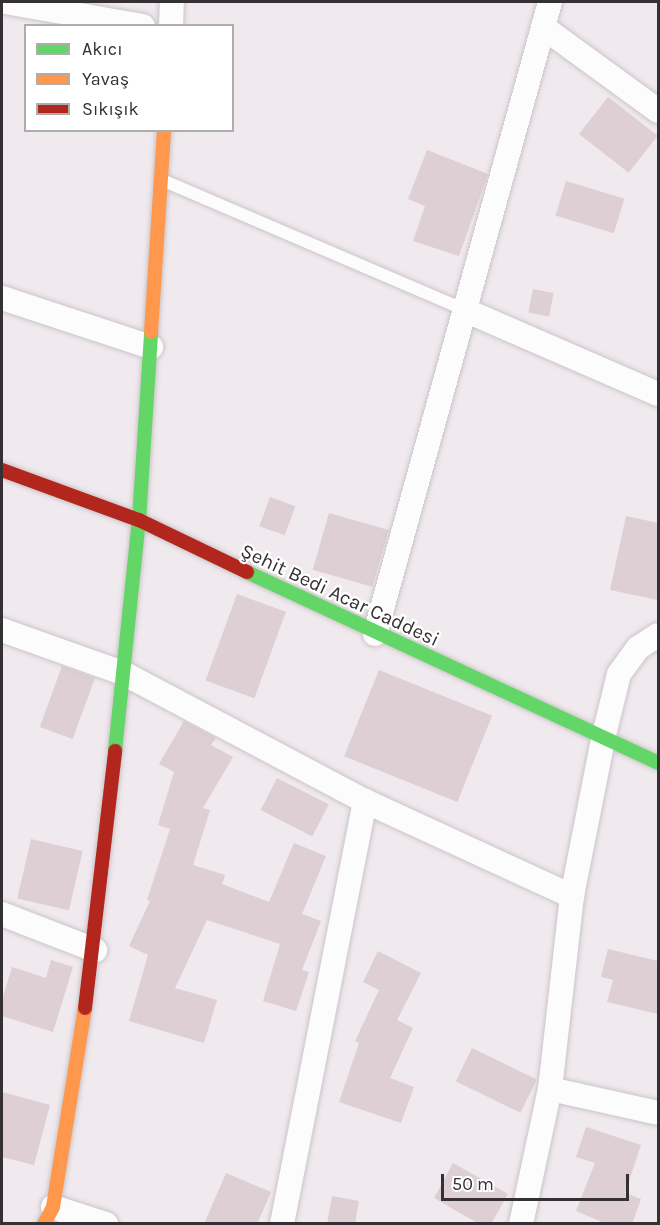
<!DOCTYPE html>
<html>
<head>
<meta charset="utf-8">
<style>
	body { margin:0 }
	#map { position:relative; width:660px; height:1225px; overflow:hidden; background:#f0e9ee; font-family:Karla,sans-serif }
	div>[style] { position:absolute }
	.building>* { inset:0; background:#ddcfd3; transform-origin:0 0 }
	.roads { filter:drop-shadow(0 0 2px #cac5c8) drop-shadow(0 0 2px #cac5c8) }
	.lane>* { height:12px; margin:-6px; padding:0 6px; transform-origin:6px; border-radius:6px; background:#fdfcfc }
	.street>* { height:24px; margin:-12px; padding:0 12px; transform-origin:12px; border-radius:12px; background:#fdfcfc }
	.fast>* { height:14px; margin:-7px; padding:0 7px; transform-origin:7px; border-radius:7px; background:#63d668 }
	.slow>* { height:14px; margin:-7px; padding:0 7px; transform-origin:7px; border-radius:7px; background:#ff974d }
	.jam>* { height:14px; margin:-7px; padding:0 7px; transform-origin:7px; border-radius:7px; background:#b3261e }
	span { translate:-50% -50%; white-space:nowrap; text-align:center; line-height:1.15; -webkit-text-stroke:4.5px #fff; paint-order:stroke }
	.street-label { font-size:20px; color:#353033 }
	.frame { position:absolute; inset:0; border:3px solid #353033; pointer-events:none }
	.legend { position:absolute; left:24px; top:24px; width:210px; height:108px; box-sizing:border-box; background:#fff; border:2px solid #aeacad; margin:0; padding:8px 10px; list-style:none; font-size:18px; color:#353033 }
	.legend li { display:flex; align-items:center; gap:12px; height:30px }
	.legend b { width:30px; border:2px solid #aeacad }
	.scale { position:absolute; left:441px; top:1174px; width:188px; height:27px; box-sizing:border-box; border:3px solid #353033; border-top:0; padding-left:8px; font-size:18px; line-height:21px; white-space:nowrap; color:#353033; -webkit-text-stroke:4px #fff; paint-order:stroke }
</style>
</head>
<body>
<div id="map">
	<div class="building">
		<div style="left:608px;top:97px;width:63px;height:47px;rotate:38deg"></div>
		<div style="clip-path:polygon(427px 150px,488px 174px,459px 256px,413px 241px,425px 206px,408px 199px)"></div>
		<div style="left:566px;top:181px;width:61px;height:36px;rotate:17deg"></div>
		<div style="left:533px;top:289px;width:21px;height:24px;rotate:11deg"></div>
		<div style="left:270px;top:497px;width:27px;height:31px;rotate:20deg"></div>
		<div style="left:329px;top:513px;width:62px;height:59px;rotate:16deg"></div>
		<div style="clip-path:polygon(626px 516px,658px 523px,658px 600px,610px 590px)"></div>
		<div style="left:237px;top:594px;width:52px;height:92px;rotate:20deg"></div>
		<div style="left:62px;top:666px;width:35px;height:65px;rotate:20deg"></div>
		<div style="left:379px;top:670px;width:122px;height:93px;rotate:22deg"></div>
		<div style="clip-path:polygon(184px 721px,216px 738px,211px 745px,233px 757px,203px 808px,210px 810px,193px 865px,225px 875px,222px 884px,269px 902px,294px 843px,326px 856px,302px 914px,321px 921px,302px 970px,309px 972px,296px 1011px,263px 1001px,280px 944px,207px 920px,175px 988px,217px 1000px,204px 1043px,129px 1021px,148px 955px,129px 946px,150px 901px,147px 900px,170px 829px,158px 825px,174px 772px,159px 764px)"></div>
		<div style="left:277px;top:778px;width:58px;height:36px;rotate:27deg"></div>
		<div style="left:31px;top:839px;width:53px;height:61px;rotate:13deg"></div>
		<div style="clip-path:polygon(608px 949px,658px 961px,658px 1014px,607px 1002px,613px 980px,601px 977px)"></div>
		<div style="clip-path:polygon(378px 951px,421px 973px,397px 1020px,413px 1028px,390px 1078px,414px 1087px,401px 1123px,339px 1102px,359px 1043px,355px 1041px,379px 990px,363px 982px)"></div>
		<div style="clip-path:polygon(51px 960px,73px 967px,53px 1032px,2px 1016px,2px 1000px,12px 967px,46px 978px)"></div>
		<div style="left:472px;top:1048px;width:72px;height:37px;rotate:26deg"></div>
		<div style="clip-path:polygon(2px 1092px,50px 1105px,34px 1165px,2px 1157px)"></div>
		<div style="clip-path:polygon(586px 1127px,641px 1145px,625px 1193px,641px 1199px,632px 1224px,607px 1224px,576px 1211px,595px 1163px,576px 1157px)"></div>
		<div style="clip-path:polygon(453px 1163px,508px 1194px,491px 1224px,479px 1224px,434px 1198px)"></div>
		<div style="clip-path:polygon(226px 1173px,271px 1192px,257px 1224px,204px 1224px)"></div>
		<div style="clip-path:polygon(332px 1196px,359px 1201px,355px 1224px,327px 1224px)"></div>
	</div>
	<div class="roads">
		<div class="lane">
			<div style="left:162px;top:180px;width:331px;rotate:23.2deg"></div>
		</div>
		<div class="street">
			<div style="left:5px;top:2px;width:140px;rotate:9.9deg"></div>
			<div style="left:171px;top:26px;width:24px;rotate:-88deg"></div>
			<div style="left:543px;top:27px;width:142px;rotate:36.1deg"></div>
			<div style="left:2px;top:298px;width:157px;rotate:18.2deg"></div>
			<div style="left:467px;top:311px;width:208px;rotate:23.5deg"></div>
			<div style="left:2px;top:630px;width:128px;rotate:19.6deg"></div>
			<div style="left:123px;top:673px;width:274px;rotate:27.9deg"></div>
			<div style="left:365px;top:801px;width:228px;rotate:24.7deg"></div>
			<div style="left:375px;top:634px;width:656px;rotate:-74.52deg"></div>
			<div style="left:2px;top:914px;width:100px;rotate:21.2deg"></div>
			<div style="left:550px;top:1089px;width:111px;rotate:12.5deg"></div>
			<div style="left:53px;top:1207px;width:56px;rotate:17.8deg"></div>
			<div style="left:282px;top:1224px;width:431px;rotate:-78.9deg"></div>
			<div style="left:521px;top:1224px;width:138px;rotate:-77.9deg"></div>
			<div style="left:550px;top:1089px;width:194px;rotate:-83.5deg"></div>
			<div style="left:572px;top:896px;width:160px;rotate:-78.8deg"></div>
			<div style="left:603px;top:739px;width:67px;rotate:-76.2deg"></div>
			<div style="left:619px;top:674px;width:32px;rotate:-54deg"></div>
			<div style="left:638px;top:648px;width:24px;rotate:-33deg"></div>
		</div>
		<div class="fast">
			<div style="left:247px;top:572px;width:453px;rotate:24.9deg"></div>
			<div style="left:115px;top:751px;width:232px;rotate:-84.1deg"></div>
			<div style="left:139px;top:520px;width:188px;rotate:-86.3deg"></div>
		</div>
		<div class="slow">
			<div style="left:151px;top:332px;width:202px;rotate:-86.3deg"></div>
			<div style="left:44px;top:1224px;width:19px;rotate:-62deg"></div>
			<div style="left:53px;top:1207px;width:202px;rotate:-80.9deg"></div>
		</div>
		<div class="jam">
			<div style="left:2px;top:470px;width:146px;rotate:20.1deg"></div>
			<div style="left:139px;top:520px;width:120px;rotate:25.7deg"></div>
			<div style="left:85px;top:1008px;width:259px;rotate:-83.3deg"></div>
		</div>
	</div>
	<div class="street-label">
		<span style="left:340px;top:595px;rotate:25deg">Şehit Bedi Acar Caddesi</span>
	</div>
	<div class="frame"></div>
	<ul class="legend">
	<li><b style="height:8px;background:#63d668"></b>Akıcı</li>
	<li><b style="height:8px;background:#ff974d"></b>Yavaş</li>
	<li><b style="height:8px;background:#b3261e"></b>Sıkışık</li>
	</ul>
	<div class="scale">50 m</div>
</div>
</body>
</html>
